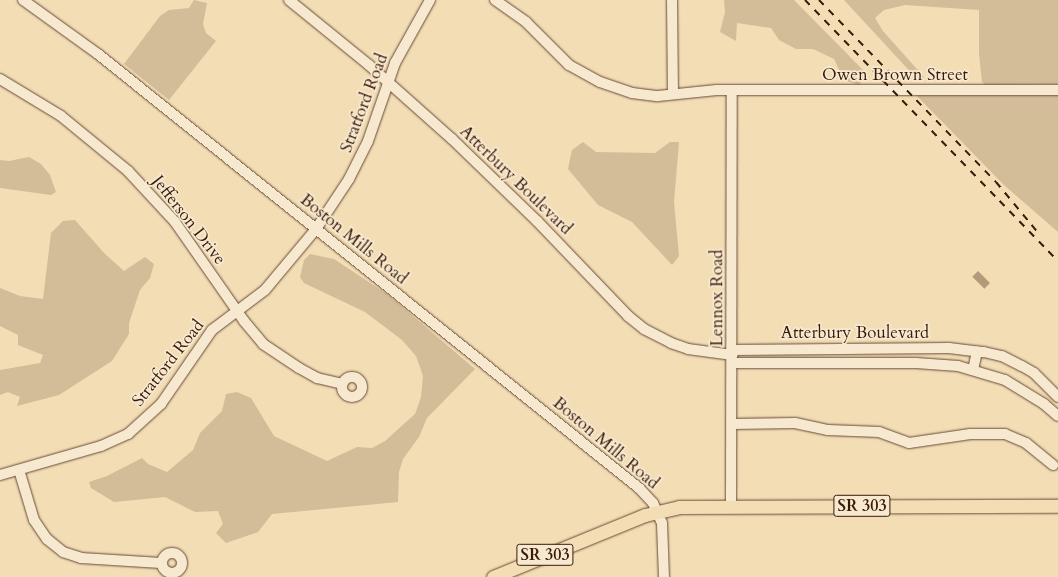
<!DOCTYPE html>
<html>
<head>
<meta charset="utf-8">
<style>
	body { margin:0 }
	#map { position:relative; width:1058px; height:577px; overflow:hidden; background:#f2ddb5; font-family:Cardo,serif }
	div>[style] { position:absolute }
	.green>* { inset:0; background:#d3bc98 }
	.water>* { inset:0; background:#b39a7b; transform-origin:0 0 }
	.roads { filter:drop-shadow(0 0 1px #684a36) drop-shadow(0 0 1px #684a36) }
	.minor>* { height:10px; margin:-5px; padding:0 5px; transform-origin:5px; border-radius:5px; background:#f7e9cf }
	.minor>.ring { margin:-5px; padding:0; box-sizing:content-box; background:none; border:10px solid #f7e9cf; border-radius:50% }
	.major>* { height:13px; margin:-6.5px; padding:0 6.5px; transform-origin:6.5px; border-radius:6.5px; background:#f2ddb5 }
	.rail>* { height:2px; margin-top:-1px; transform-origin:0; background:repeating-linear-gradient(90deg,#3a190b 0 7px,transparent 0 14px) }
	span { translate:-50% -50%; white-space:nowrap; text-align:center; line-height:1.15; -webkit-text-stroke:3.5px #f7e9cf; paint-order:stroke }
	.shield-label span { padding:1px 3px; background:#f7e9cf; border:1px solid; border-radius:3px; -webkit-text-stroke-width:0 }
	.shield-label { font-size:16px; color:#3a190b; font-weight:700 }
	.street-label { font-size:17px; color:#3a190b }
</style>
</head>
<body>
<div id="map">
	<div class="green">
		<div style="clip-path:polygon(194px 0,207px 3px,203px 24px,206px 33px,216px 41px,169px 100px,124px 64px,160px 16px,169px 10px,189px 8px)"></div>
		<div style="clip-path:polygon(724px 0,794px 0,867px 74px,859px 85px,844px 80px,834px 59px,813px 49px,796px 49px,779px 40px,771px 28px,737px 23px,736px 41px,720px 32px,725px 12px)"></div>
		<div style="clip-path:polygon(844px 0,1058px 0,1058px 84px,985px 85px,982px 82px,979px 54px,979px 10px,905px 5px,884px 10px,875px 18px,883px 31px,924px 77px,918px 80px)"></div>
		<div style="clip-path:polygon(914px 93px,1058px 93px,1058px 232px,1004px 185px)"></div>
		<div style="clip-path:polygon(583px 142px,596px 152px,655px 153px,670px 142px,679px 142px,674px 202px,679px 256px,672px 265px,632px 222px,598px 205px,568px 169px,572px 150px)"></div>
		<div style="clip-path:polygon(29px 157px,41px 164px,50px 175px,56px 192px,51px 195px,0 188px,0 160px,9px 161px)"></div>
		<div style="clip-path:polygon(75px 220px,104px 253px,124px 271px,145px 257px,154px 264px,150px 278px,140px 290px,129px 323px,129px 334px,112px 361px,59px 395px,17px 406px,20px 397px,8px 392px,0 395px,0 370px,40px 363px,43px 355px,18px 345px,18px 335px,0 326px,0 288px,20px 296px,43px 299px,51px 233px,63px 221px)"></div>
		<div style="clip-path:polygon(310px 254px,334px 259px,387px 294px,475px 369px,427px 418px,419px 437px,403px 459px,399px 472px,398px 502px,272px 514px,258px 532px,226px 543px,216px 533px,223px 524px,218px 511px,195px 512px,165px 497px,114px 502px,91px 488px,89px 482px,107px 476px,142px 458px,148px 464px,167px 472px,193px 450px,200px 433px,222px 411px,226px 394px,237px 392px,251px 398px,274px 436px,327px 461px,357px 447px,372px 448px,385px 441px,415px 414px,421px 397px,423px 376px,416px 356px,402px 340px,365px 312px,304px 283px,300px 277px,304px 260px)"></div>
	</div>
	<div class="water">
		<div style="left:978px;top:271px;width:17px;height:8px;rotate:45deg"></div>
	</div>
	<div class="roads">
		<div class="minor">
			<div style="left:23px;top:0;width:92px;rotate:35.8deg"></div>
			<div style="left:98px;top:54px;width:694px;rotate:38.74deg"></div>
			<div style="left:639px;top:488px;width:21px;rotate:47deg"></div>
			<div style="left:653px;top:503px;width:22px;rotate:66deg"></div>
			<div style="left:662px;top:523px;width:54px;rotate:87.9deg"></div>
			<div style="left:289px;top:0;width:103px;rotate:39.1deg"></div>
			<div style="left:369px;top:65px;width:111px;rotate:41.7deg"></div>
			<div style="left:452px;top:139px;width:118px;rotate:44deg"></div>
			<div style="left:537px;top:221px;width:132px;rotate:46.2deg"></div>
			<div style="left:628px;top:316px;width:21px;rotate:39deg"></div>
			<div style="left:644px;top:329px;width:30px;rotate:27deg"></div>
			<div style="left:671px;top:343px;width:18px;rotate:19deg"></div>
			<div style="left:688px;top:349px;width:45px;rotate:7.6deg"></div>
			<div style="left:495px;top:0;width:38px;rotate:35deg"></div>
			<div style="left:526px;top:22px;width:61px;rotate:45deg"></div>
			<div style="left:569px;top:65px;width:35px;rotate:29deg"></div>
			<div style="left:600px;top:82px;width:34px;rotate:19deg"></div>
			<div style="left:632px;top:93px;width:26px;rotate:7deg"></div>
			<div style="left:658px;top:96px;width:59px;rotate:-5.8deg"></div>
			<div style="left:717px;top:90px;width:341px"></div>
			<div style="left:672px;top:0;width:94px;rotate:89.4deg"></div>
			<div style="left:0;top:79px;width:71px;rotate:31.2deg"></div>
			<div style="left:61px;top:116px;width:87px;rotate:39.4deg"></div>
			<div style="left:128px;top:171px;width:69px;rotate:47.3deg"></div>
			<div style="left:175px;top:222px;width:121px;rotate:55.1deg"></div>
			<div style="left:244px;top:321px;width:30px;rotate:50deg"></div>
			<div style="left:263px;top:344px;width:43px;rotate:33.7deg"></div>
			<div style="left:299px;top:368px;width:21px;rotate:29deg"></div>
			<div style="left:317px;top:378px;width:26px;rotate:13deg"></div>
			<div style="left:733px;top:350px;width:216px;rotate:-0.5deg"></div>
			<div style="left:949px;top:348px;width:35px;rotate:7deg"></div>
			<div style="left:984px;top:352px;width:18px;rotate:13deg"></div>
			<div style="left:1002px;top:356px;width:22px;rotate:27deg"></div>
			<div style="left:1022px;top:366px;width:14px;rotate:30deg"></div>
			<div style="left:1034px;top:373px;width:34px;rotate:45deg"></div>
			<div style="left:732px;top:363px;width:184px"></div>
			<div style="left:916px;top:363px;width:42px;rotate:4.1deg"></div>
			<div style="left:958px;top:366px;width:49px;rotate:16.6deg"></div>
			<div style="left:1005px;top:380px;width:46px;rotate:31.6deg"></div>
			<div style="left:1044px;top:404px;width:18px;rotate:41deg"></div>
			<div style="left:973px;top:370px;width:19px;rotate:-78deg"></div>
			<div class="ring" style="left:342px;top:377px;width:10px;height:10px"></div>
			<div style="left:733px;top:424px;width:62px;rotate:-0.9deg"></div>
			<div style="left:795px;top:423px;width:34px;rotate:12deg"></div>
			<div style="left:828px;top:430px;width:51px;rotate:2.2deg"></div>
			<div style="left:879px;top:432px;width:32px;rotate:20deg"></div>
			<div style="left:909px;top:443px;width:62px;rotate:-8.4deg"></div>
			<div style="left:970px;top:434px;width:35px"></div>
			<div style="left:1005px;top:434px;width:23px;rotate:23deg"></div>
			<div style="left:1026px;top:443px;width:35px;rotate:39deg"></div>
			<div style="left:19px;top:470px;width:52px;rotate:73.3deg"></div>
			<div style="left:34px;top:520px;width:23px;rotate:56deg"></div>
			<div style="left:47px;top:539px;width:21px;rotate:39deg"></div>
			<div style="left:63px;top:552px;width:19px;rotate:18deg"></div>
			<div style="left:81px;top:558px;width:80px;rotate:3.6deg"></div>
			<div style="left:0;top:475px;width:105px;rotate:-16deg"></div>
			<div style="left:101px;top:446px;width:30px;rotate:-24deg"></div>
			<div style="left:128px;top:434px;width:45px;rotate:-42.3deg"></div>
			<div style="left:161px;top:404px;width:90px;rotate:-55.4deg"></div>
			<div style="left:212px;top:330px;width:66px;rotate:-37deg"></div>
			<div style="left:265px;top:290px;width:80px;rotate:-50.1deg"></div>
			<div style="left:316px;top:229px;width:60px;rotate:-56.6deg"></div>
			<div style="left:349px;top:179px;width:42px;rotate:-63.4deg"></div>
			<div style="left:368px;top:141px;width:83px;rotate:-70.9deg"></div>
			<div style="left:395px;top:63px;width:72px;rotate:-60.9deg"></div>
			<div style="left:731px;top:506px;width:415px;rotate:-89.9deg"></div>
			<div class="ring" style="left:162px;top:553px;width:10px;height:10px"></div>
		</div>
		<div class="major">
			<div style="left:493px;top:577px;width:164px;rotate:-22.2deg"></div>
			<div style="left:645px;top:515px;width:35px;rotate:-13deg"></div>
			<div style="left:679px;top:507px;width:379px;rotate:-0.2deg"></div>
		</div>
	</div>
	<div class="rail">
		<div style="left:805px;top:0;width:363px;rotate:45.9deg"></div>
		<div style="left:819px;top:0;width:254px;rotate:45.8deg"></div>
		<div style="left:996px;top:182px;width:69px;rotate:50.3deg"></div>
	</div>
	<div class="shield-label">
		<span style="left:862px;top:506px">SR 303</span>
		<span style="left:545px;top:555px">SR 303</span>
	</div>
	<div class="street-label">
		<span style="left:895px;top:75px">Owen Brown Street</span>
		<span style="left:364px;top:103px;rotate:-69deg">Stratford Road</span>
		<span style="left:516px;top:180px;rotate:44deg">Atterbury Boulevard</span>
		<span style="left:189px;top:220px;rotate:52deg">Jefferson Drive</span>
		<span style="left:354px;top:239px;rotate:39deg">Boston Mills Road</span>
		<span style="left:717px;top:298px;rotate:-90deg">Lennox Road</span>
		<span style="left:855px;top:333px">Atterbury Boulevard</span>
		<span style="left:168px;top:363px;rotate:-52deg">Stratford Road</span>
		<span style="left:606px;top:443px;rotate:40deg">Boston Mills Road</span>
	</div>
</div>
</body>
</html>
